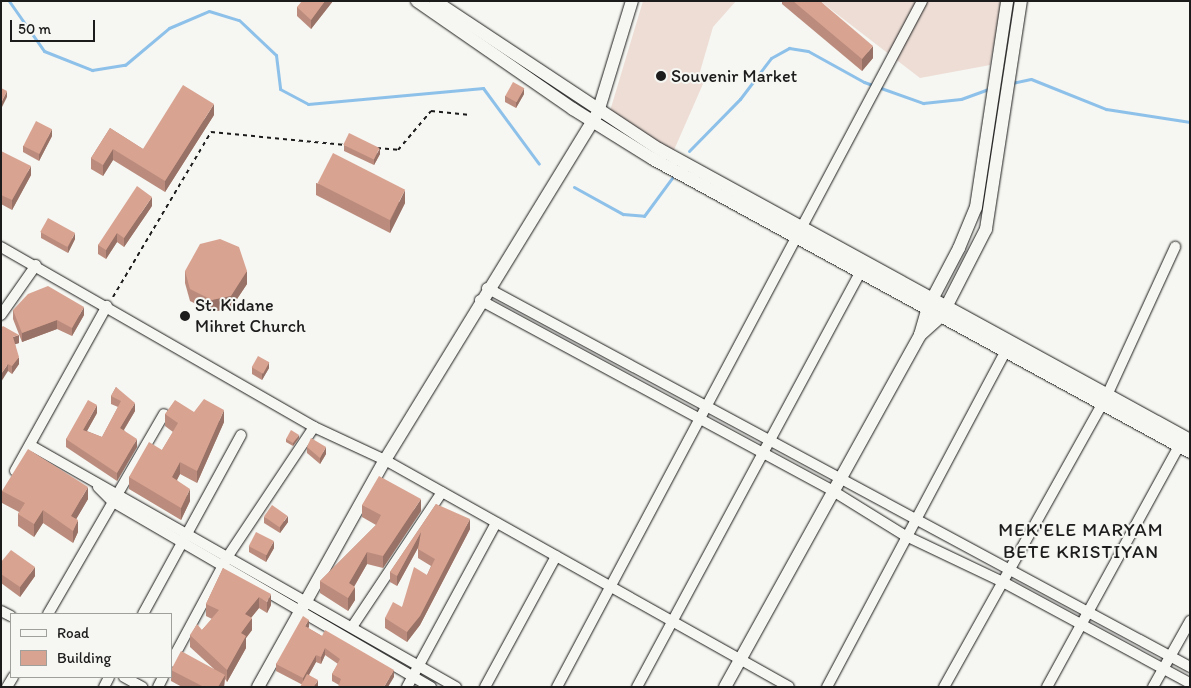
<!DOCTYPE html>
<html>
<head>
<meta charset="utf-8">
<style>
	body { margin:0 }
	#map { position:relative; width:1191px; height:688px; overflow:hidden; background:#f6f6f2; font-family:Itim,sans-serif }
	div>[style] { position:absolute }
	.built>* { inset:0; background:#edddd5 }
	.stream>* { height:3px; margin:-1.5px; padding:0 1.5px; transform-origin:1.5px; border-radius:1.5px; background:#8dc1ea }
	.path>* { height:2px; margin-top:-1px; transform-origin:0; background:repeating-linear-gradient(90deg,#1c1c1c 0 4px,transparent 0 8px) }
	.roads { filter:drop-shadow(0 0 1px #1c1c1c) drop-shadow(0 0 1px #1c1c1c) }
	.minor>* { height:10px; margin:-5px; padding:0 5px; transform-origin:5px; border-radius:5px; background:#f6f6f2 }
	.tertiary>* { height:12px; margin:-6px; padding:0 6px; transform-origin:6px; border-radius:6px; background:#f6f6f2 }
	.wall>* { inset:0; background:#bb8c7d }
	.shaded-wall>* { inset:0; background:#987266 }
	.building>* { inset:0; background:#d9a391; transform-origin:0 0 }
	.dots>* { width:14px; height:14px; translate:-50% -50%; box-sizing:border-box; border:2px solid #f6f6f2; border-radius:50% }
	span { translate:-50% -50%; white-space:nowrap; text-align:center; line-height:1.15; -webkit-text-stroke:4px #f6f6f2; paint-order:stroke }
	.poi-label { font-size:18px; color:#1c1c1c }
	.left { translate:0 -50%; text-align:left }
	.neighbourhood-label { font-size:19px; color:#1c1c1c; letter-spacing:1px }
	.frame { position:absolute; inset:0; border:2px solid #1c1c1c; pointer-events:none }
	.legend { position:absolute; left:10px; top:613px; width:162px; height:65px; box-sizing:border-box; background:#f6f6f2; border:1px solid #9f9f9c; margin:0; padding:6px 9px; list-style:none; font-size:15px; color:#1c1c1c }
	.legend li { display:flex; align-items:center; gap:10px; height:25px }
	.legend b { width:25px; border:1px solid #9f9f9c }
	.scale { position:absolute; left:10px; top:20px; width:85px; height:22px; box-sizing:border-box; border:2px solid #1c1c1c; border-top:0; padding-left:6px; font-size:15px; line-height:18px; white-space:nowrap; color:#1c1c1c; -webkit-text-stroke:4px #f6f6f2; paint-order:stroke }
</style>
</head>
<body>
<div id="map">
	<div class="built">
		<div style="clip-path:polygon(643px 1px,736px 1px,713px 27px,699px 75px,706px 77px,674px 150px,624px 124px,610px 111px)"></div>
		<div style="clip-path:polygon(820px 1px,1002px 1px,990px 65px,920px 78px)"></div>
	</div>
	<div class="stream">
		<div style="left:9px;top:1px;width:61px;rotate:55deg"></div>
		<div style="left:44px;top:51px;width:52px;rotate:21.6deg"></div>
		<div style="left:92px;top:70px;width:33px;rotate:-9deg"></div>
		<div style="left:125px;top:65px;width:57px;rotate:-40.1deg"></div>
		<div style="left:169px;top:28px;width:43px;rotate:-23deg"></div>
		<div style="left:209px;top:11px;width:31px;rotate:17deg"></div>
		<div style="left:239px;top:20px;width:51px;rotate:43.4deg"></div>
		<div style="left:276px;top:55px;width:34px;rotate:83deg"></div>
		<div style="left:280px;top:89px;width:32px;rotate:28deg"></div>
		<div style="left:308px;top:104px;width:176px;rotate:-5.2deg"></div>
		<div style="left:483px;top:88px;width:94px;rotate:53.6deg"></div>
		<div style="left:1012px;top:83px;width:19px;rotate:-12deg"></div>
		<div style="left:1031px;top:79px;width:81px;rotate:21.8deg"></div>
		<div style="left:1106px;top:109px;width:85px;rotate:8.8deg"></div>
		<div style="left:689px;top:151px;width:73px;rotate:-45.6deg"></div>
		<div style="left:740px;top:99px;width:51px;rotate:-52.9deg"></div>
		<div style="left:771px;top:58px;width:21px;rotate:-29deg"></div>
		<div style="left:789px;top:48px;width:19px;rotate:9deg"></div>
		<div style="left:808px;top:51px;width:64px;rotate:29deg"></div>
		<div style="left:864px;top:82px;width:63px;rotate:19.6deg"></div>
		<div style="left:923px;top:103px;width:38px;rotate:-6deg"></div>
		<div style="left:961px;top:99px;width:30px;rotate:-20deg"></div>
		<div style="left:574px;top:187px;width:56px;rotate:28.9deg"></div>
		<div style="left:623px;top:214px;width:21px;rotate:5deg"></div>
		<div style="left:644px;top:216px;width:47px;rotate:-53.6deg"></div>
	</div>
	<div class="path">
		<div style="left:377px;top:148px;width:21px;rotate:5deg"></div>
		<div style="left:398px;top:150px;width:51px;rotate:-49.8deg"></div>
		<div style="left:431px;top:111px;width:37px;rotate:6deg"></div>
		<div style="left:113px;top:297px;width:192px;rotate:-59.3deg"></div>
		<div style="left:211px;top:132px;width:135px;rotate:5.5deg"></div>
	</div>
	<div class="roads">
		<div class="minor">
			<div style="left:1px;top:247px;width:361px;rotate:29.9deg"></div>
			<div style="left:314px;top:427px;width:78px;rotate:24.9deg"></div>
			<div style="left:385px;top:460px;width:463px;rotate:29.3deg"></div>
			<div style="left:487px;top:288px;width:799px;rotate:28.33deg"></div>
			<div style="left:480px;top:300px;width:401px;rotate:28.4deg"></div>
			<div style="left:833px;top:491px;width:84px;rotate:31.8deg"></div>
			<div style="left:904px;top:535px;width:110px;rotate:25.4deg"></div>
			<div style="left:1003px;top:582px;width:213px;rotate:28.4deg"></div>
			<div style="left:1px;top:315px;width:61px;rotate:-55deg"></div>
			<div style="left:30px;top:445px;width:490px;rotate:29.6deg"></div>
			<div style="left:15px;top:471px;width:189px;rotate:-60.9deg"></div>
			<div style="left:98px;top:487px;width:21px;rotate:45deg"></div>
			<div style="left:113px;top:502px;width:368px;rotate:30.2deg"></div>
			<div style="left:1px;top:611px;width:11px;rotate:27deg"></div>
			<div style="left:48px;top:614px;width:231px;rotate:-59.9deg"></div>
			<div style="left:143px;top:614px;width:204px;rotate:-61.3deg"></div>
			<div style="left:352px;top:627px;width:162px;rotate:-56.3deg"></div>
			<div style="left:171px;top:662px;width:120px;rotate:-61.7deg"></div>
			<div style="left:228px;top:556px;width:155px;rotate:-56.3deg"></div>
			<div style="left:124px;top:677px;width:21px;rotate:29deg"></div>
			<div style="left:7px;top:687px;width:12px;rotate:-59deg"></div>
			<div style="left:104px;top:687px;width:11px;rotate:-63deg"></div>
			<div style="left:158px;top:687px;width:11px;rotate:-63deg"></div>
			<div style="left:407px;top:687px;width:187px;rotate:-61.5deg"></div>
			<div style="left:485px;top:687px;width:149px;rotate:-61.5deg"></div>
			<div style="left:557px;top:687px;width:777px;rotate:-61.98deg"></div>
			<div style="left:637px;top:687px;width:472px;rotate:-61.7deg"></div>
			<div style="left:827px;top:687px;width:387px;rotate:-62deg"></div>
			<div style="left:944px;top:687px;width:337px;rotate:-60.8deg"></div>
			<div style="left:1108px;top:393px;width:161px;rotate:-65.3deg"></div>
			<div style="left:1047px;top:687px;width:275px;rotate:-61.3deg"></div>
			<div style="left:1153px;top:687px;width:76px;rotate:-60.7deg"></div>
		</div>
		<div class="tertiary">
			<div style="left:417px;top:1px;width:190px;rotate:34.7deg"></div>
			<div style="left:573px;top:109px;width:94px;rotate:32deg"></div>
			<div style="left:653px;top:159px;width:612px;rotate:28.62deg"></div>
			<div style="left:435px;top:1px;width:268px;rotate:33.5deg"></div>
			<div style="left:659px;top:149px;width:606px;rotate:28.72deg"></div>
			<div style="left:920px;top:335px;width:30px;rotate:-42deg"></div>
			<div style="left:942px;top:315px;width:97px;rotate:-62.9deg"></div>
			<div style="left:986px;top:229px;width:231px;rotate:-81.3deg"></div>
			<div style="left:258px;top:687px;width:260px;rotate:-60.8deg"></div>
			<div style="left:385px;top:460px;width:408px;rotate:-58.5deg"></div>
			<div style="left:598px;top:112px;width:116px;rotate:-73deg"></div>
			<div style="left:725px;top:687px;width:402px;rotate:-61deg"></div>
			<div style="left:920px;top:335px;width:29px;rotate:-74deg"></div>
			<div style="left:928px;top:307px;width:67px;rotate:-62.3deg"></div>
			<div style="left:959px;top:248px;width:44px;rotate:-67.5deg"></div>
			<div style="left:976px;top:207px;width:208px;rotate:-81.4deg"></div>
		</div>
	</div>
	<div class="wall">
		<div style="clip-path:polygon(333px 1px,311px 29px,297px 16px,297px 7px)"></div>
		<div style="clip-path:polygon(782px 1px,820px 1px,873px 58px,862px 71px,782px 4px)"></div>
		<div style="clip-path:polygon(524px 94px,516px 108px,505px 102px,505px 96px)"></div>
		<div style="clip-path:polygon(214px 115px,165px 192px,113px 160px,103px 176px,91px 169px,91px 158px,110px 128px,143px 149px)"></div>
		<div style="clip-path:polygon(52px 136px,39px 161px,23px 152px,23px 146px)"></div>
		<div style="clip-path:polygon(344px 145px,380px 154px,374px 165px,344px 151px)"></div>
		<div style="clip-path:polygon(1px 151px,31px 175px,12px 210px,1px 204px)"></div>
		<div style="clip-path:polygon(316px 183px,405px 203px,390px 233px,316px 195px)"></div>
		<div style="clip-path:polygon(152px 206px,124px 247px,117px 242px,106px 259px,98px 254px,98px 245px)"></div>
		<div style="clip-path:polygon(41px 232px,75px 239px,68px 253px,41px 238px)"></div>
		<div style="clip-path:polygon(185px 271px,247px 284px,231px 308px,212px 312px,190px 301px,185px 283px)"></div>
		<div style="clip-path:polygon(13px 310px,84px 315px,72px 336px,57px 329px,22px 342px,13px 319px)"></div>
		<div style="clip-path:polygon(1px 328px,19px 343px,15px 344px,19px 364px,12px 374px,8px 371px)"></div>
		<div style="clip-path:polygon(252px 367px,269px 368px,262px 380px,252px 374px)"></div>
		<div style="clip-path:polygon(116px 387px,135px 411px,124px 430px,137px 447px,117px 481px,66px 447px,66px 439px,97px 413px,87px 431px,102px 437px,118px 407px,111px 404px,111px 396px)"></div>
		<div style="clip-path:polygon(194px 412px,224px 422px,197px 483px,180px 474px,177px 480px,190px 501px,181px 520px,129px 489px,129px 477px,162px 450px,173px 432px,165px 426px,165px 414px)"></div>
		<div style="clip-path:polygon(299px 438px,293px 446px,286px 442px,286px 439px)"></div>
		<div style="clip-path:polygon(307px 447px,326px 454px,320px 464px,307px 453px)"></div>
		<div style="clip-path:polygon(2px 491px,88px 499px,76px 519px,78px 532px,73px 543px,43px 523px,34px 537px,18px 526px,18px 514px,19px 512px,2px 503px)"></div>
		<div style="clip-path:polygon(436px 504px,470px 529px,420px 625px,407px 642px,385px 628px,385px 618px,402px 607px,427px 575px,431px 566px,418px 558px,418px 548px,397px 586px,390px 582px,390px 572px)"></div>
		<div style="clip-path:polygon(362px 505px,421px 511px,383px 568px,367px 564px,354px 587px,355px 600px,348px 611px,320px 593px,320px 581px,376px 525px,362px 517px)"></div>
		<div style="clip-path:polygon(264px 517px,288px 522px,280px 533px,264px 523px)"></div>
		<div style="clip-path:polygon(249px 546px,274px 548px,266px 562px,249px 552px)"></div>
		<div style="clip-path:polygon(1px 562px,35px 576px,20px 597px,1px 583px)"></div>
		<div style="clip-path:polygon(223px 568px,271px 605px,267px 613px,259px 608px,251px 618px,252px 630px,246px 638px,246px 648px,227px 682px,225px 679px,224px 687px,182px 687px,171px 681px,171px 669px,214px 669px,190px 647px,190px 635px,202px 630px,212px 619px,206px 616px,206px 604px)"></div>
		<div style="clip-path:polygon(309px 627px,308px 628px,394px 677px,339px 685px,332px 681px,332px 674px,338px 664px,325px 655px,321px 664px,316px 662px,309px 675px,318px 687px,301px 684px,276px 671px,276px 664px)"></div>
	</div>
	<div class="shaded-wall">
		<div style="clip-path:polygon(325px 1px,333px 1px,311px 29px,311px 20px)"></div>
		<div style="clip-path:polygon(873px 46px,873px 58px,862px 71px,862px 59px)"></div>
		<div style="clip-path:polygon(524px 88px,524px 94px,516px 108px,516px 102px)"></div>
		<div style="clip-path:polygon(7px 91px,7px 97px,1px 109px,1px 103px)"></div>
		<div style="clip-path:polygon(214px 104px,214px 115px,165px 192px,165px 181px)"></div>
		<div style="clip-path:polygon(52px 129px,52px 136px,39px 161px,39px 154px)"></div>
		<div style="clip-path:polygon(380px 148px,380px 154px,374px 165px,374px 159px)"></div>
		<div style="clip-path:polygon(113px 149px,113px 160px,103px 176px,103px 165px)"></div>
		<div style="clip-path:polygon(31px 166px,31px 175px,12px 210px,12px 200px)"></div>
		<div style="clip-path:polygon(405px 190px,405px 203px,390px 233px,390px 221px)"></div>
		<div style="clip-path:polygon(152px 197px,152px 206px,124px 247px,124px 238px)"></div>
		<div style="clip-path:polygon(75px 233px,75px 239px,68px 253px,68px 247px)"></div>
		<div style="clip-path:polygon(117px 233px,117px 242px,106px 259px,106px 250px)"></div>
		<div style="clip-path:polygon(247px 271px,247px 284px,231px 308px,212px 312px,212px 300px)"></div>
		<div style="clip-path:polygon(84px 307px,84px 315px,72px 336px,72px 328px)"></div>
		<div style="clip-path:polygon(57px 320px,57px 329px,22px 342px,22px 333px)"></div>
		<div style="clip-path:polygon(19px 335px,19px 343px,13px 345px,13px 337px)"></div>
		<div style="clip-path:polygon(19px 357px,19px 364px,12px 374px,12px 366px)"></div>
		<div style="clip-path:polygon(269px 362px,269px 368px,262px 380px,262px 373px)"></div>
		<div style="clip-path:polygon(8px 364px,8px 371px,1px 382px,1px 374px)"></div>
		<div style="clip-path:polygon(135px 403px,135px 411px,120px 436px,120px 428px)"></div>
		<div style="clip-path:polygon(97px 405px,97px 413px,83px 438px,83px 430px)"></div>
		<div style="clip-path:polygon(224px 410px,224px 422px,197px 483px,197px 471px)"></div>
		<div style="clip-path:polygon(299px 435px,299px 438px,293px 446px,293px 443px)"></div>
		<div style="clip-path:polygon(137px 439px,137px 447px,117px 481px,117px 473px)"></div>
		<div style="clip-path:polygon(326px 447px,326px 454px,320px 464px,320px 458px)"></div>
		<div style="clip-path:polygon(180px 462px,180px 474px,172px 489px,172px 477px)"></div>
		<div style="clip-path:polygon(88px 487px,88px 499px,71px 528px,71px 516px)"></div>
		<div style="clip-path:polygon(190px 489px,190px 501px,181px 520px,181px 508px)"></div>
		<div style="clip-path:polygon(421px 499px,421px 511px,383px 568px,383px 556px)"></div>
		<div style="clip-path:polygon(43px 510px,43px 523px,34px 537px,34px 524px)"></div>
		<div style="clip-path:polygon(288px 516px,288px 522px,280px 533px,280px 527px)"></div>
		<div style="clip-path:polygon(470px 519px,470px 529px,420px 625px,407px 642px,407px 632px)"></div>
		<div style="clip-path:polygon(78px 520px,78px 532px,73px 543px,73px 531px)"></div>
		<div style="clip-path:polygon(421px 532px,421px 542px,397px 586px,397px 576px)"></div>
		<div style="clip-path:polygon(274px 541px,274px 548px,266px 562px,266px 555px)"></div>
		<div style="clip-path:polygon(367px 552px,367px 564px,349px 595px,349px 583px)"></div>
		<div style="clip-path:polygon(35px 567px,35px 576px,20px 597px,20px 587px)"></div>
		<div style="clip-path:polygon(355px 587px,355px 600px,348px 611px,348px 598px)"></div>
		<div style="clip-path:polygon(271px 594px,271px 605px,267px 613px,267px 602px)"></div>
		<div style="clip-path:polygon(259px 597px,259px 608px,245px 625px,245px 614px)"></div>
		<div style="clip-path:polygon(252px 618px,252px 630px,246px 638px,246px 648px,227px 682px,227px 670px,241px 633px)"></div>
		<div style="clip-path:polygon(309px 620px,309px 627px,305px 633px,305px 626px)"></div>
		<div style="clip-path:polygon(325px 648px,325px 655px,321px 664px,321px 657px)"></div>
		<div style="clip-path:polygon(316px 655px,316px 662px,303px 685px,303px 678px)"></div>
		<div style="clip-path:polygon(394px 670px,394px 677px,388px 687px,384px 687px)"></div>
		<div style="clip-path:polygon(225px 675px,224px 687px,218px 687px)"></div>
		<div style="clip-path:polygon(318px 680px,318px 687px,314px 687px)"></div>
	</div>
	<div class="building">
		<div style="clip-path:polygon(302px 1px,325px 1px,311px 20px,297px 7px)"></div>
		<div style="clip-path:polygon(793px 1px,820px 1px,873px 46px,862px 59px)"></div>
		<div style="left:513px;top:82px;width:13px;height:16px;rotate:29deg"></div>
		<div style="clip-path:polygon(183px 85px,214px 104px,165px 181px,113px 149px,103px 165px,91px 158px,110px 128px,143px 149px)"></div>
		<div style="clip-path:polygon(1px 88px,7px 91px,1px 103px)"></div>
		<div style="left:36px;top:121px;width:18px;height:28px;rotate:27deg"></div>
		<div style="left:349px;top:133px;width:34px;height:13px;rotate:26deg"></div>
		<div style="clip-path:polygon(1px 151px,31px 166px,12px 200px,1px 195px)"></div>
		<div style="left:333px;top:153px;width:81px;height:34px;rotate:27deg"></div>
		<div style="clip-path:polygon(137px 186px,152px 197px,124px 238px,117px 233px,106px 250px,98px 245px)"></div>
		<div style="left:48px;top:218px;width:31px;height:16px;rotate:29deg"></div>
		<div style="clip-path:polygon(220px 239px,239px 247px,247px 271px,231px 296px,212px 300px,190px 289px,185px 271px,200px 244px)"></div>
		<div style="clip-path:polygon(48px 286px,84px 307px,72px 328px,57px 320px,22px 333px,13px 310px,28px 294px)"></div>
		<div style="clip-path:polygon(3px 326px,19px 335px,13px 337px,19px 357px,12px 366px,8px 364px,1px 374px,1px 328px)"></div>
		<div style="left:258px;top:356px;width:13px;height:13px;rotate:29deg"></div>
		<div style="clip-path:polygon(116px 387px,135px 403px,120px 428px,137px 439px,117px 473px,66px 439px,88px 400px,97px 405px,83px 430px,102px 437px,121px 401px,111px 396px)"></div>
		<div style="clip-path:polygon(204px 399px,224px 410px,197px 471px,180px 462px,172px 477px,190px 489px,181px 508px,129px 477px,149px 442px,162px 450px,178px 423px,165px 414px,175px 400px,194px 412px)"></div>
		<div style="clip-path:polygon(291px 430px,299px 435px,293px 443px,286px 439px)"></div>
		<div style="clip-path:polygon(311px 438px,326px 447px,320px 458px,307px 447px)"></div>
		<div style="clip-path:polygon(28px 449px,88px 487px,71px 516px,78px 520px,73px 531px,43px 510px,34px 524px,18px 514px,25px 503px,2px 491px)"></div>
		<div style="clip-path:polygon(379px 476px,421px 499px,383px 556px,367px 552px,349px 583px,355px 587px,348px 598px,320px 581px,376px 525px,381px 515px,362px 505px)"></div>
		<div style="clip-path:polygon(436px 504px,470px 519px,420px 616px,407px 632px,385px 618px,393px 602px,402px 607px,414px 567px,427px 575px,435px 559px,418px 549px,421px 532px,397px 576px,390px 572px)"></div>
		<div style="left:272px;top:505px;width:19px;height:14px;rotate:35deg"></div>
		<div style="left:256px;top:532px;width:20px;height:16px;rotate:27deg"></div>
		<div style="clip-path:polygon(11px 550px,35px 567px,20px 587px,1px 574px,1px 562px)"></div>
		<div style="clip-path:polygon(223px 568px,271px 594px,267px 602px,259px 597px,245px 614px,252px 618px,241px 633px,246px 636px,227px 670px,190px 635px,197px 624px,202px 630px,219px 610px,206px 604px)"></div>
		<div style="clip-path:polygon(303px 616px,309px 620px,305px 626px,322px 636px,325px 630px,394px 670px,384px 687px,338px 687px,341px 679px,332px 674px,340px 659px,325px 648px,321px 657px,316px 655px,303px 678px,276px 664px)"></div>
		<div style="clip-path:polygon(181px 651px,225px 675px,218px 687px,204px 687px,171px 670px)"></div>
		<div style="clip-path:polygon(307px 674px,318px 680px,314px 686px,315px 687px,300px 687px)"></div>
	</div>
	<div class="dots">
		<div style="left:661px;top:76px;background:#1c1c1c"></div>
		<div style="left:185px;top:316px;background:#1c1c1c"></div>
	</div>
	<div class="poi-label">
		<span class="left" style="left:671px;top:76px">Souvenir Market</span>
		<span class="left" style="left:195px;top:316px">St. Kidane<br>Mihret Church</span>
	</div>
	<div class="neighbourhood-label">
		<span style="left:1081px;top:541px">MEK'ELE MARYAM<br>BETE KRISTIYAN</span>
	</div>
	<div class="frame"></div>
	<ul class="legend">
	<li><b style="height:6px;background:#f6f6f2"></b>Road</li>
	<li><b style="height:14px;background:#d9a391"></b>Building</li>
	</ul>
	<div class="scale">50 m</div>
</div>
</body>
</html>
